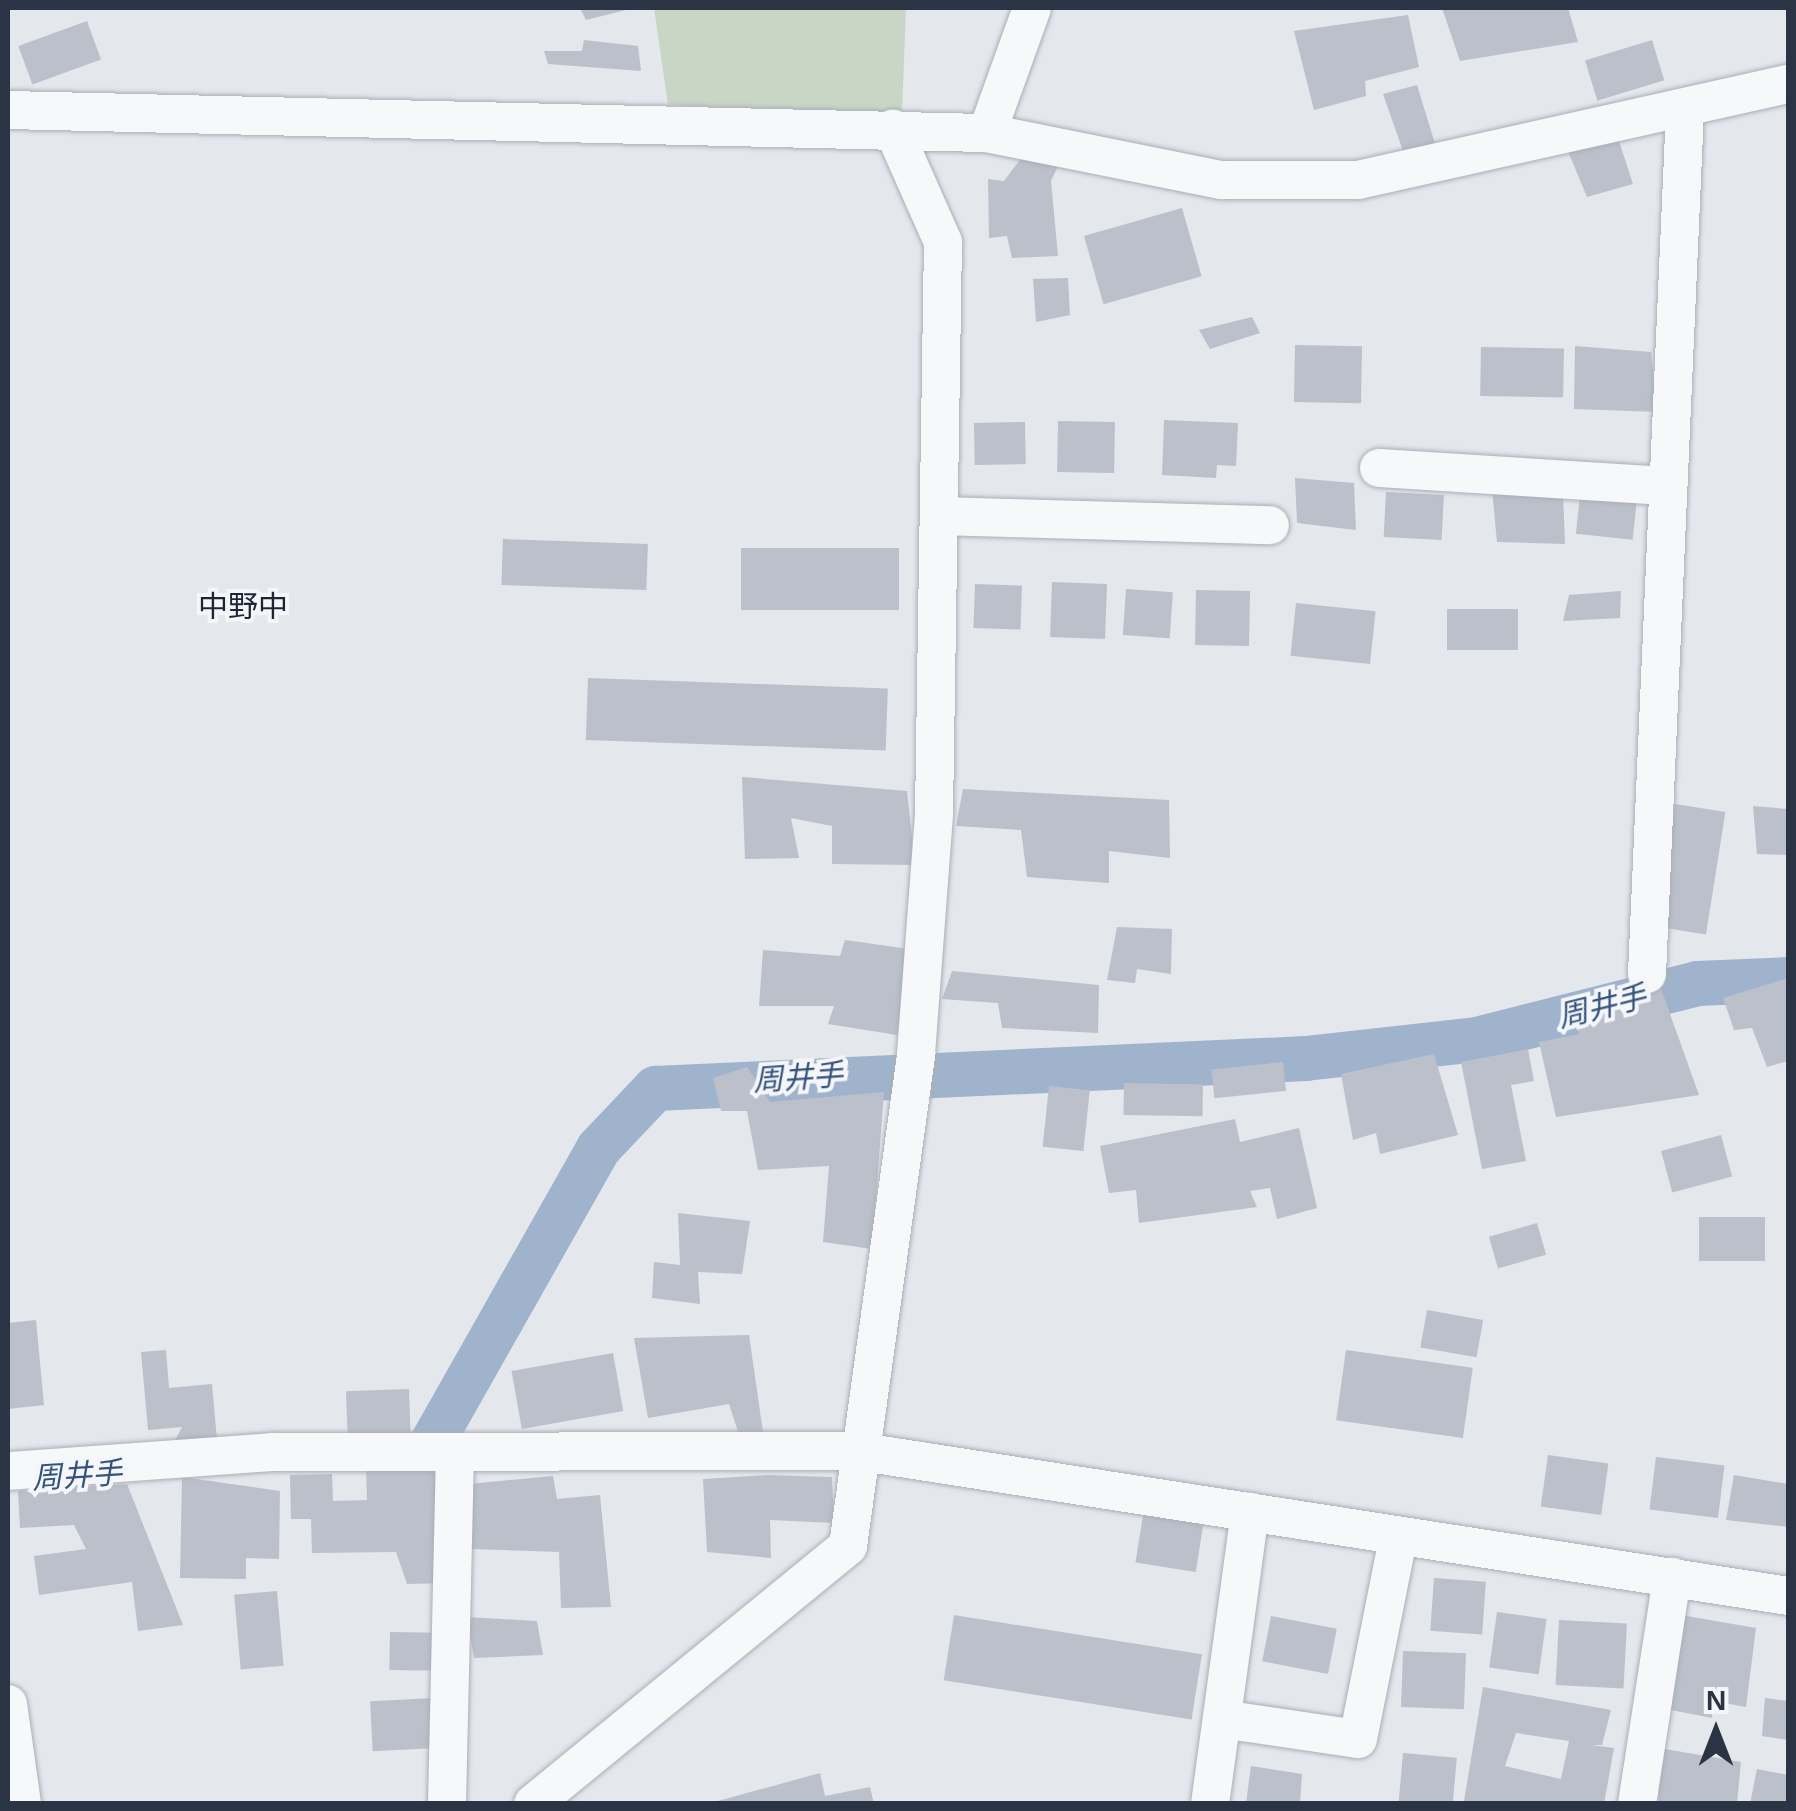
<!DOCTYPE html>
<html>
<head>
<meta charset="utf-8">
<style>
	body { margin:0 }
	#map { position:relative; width:1796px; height:1811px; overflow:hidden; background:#e4e7ec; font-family:Helvetica,"Noto Sans JP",sans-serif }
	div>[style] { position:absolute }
	.green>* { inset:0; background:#c9d6c5 }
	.canal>* { height:45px; margin:-22.5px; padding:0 22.5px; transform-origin:22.5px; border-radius:22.5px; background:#9fb4cc }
	.building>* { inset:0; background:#bbc0ca; transform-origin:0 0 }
	.roads { filter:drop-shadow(0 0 2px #a9aeb7) drop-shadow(0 0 2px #a9aeb7) }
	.street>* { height:38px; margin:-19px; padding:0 19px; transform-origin:19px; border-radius:19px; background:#f7f8fa }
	span { translate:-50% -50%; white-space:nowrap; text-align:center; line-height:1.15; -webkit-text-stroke:8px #f4f6f9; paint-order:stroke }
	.neighbourhood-label { font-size:30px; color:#1d2536 }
	.water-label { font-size:30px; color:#34527a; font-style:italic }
	.frame { position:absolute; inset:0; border:10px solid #2b3445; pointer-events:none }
	.north { position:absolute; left:1666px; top:1681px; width:100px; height:100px; -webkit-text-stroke:8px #f4f6f9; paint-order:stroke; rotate:0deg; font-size:28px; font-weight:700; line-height:40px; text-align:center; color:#2b3445 }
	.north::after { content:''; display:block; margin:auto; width:35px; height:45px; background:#2b3445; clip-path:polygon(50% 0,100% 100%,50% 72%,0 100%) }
</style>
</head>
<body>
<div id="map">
	<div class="green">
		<div style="clip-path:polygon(654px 8px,906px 8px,902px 114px,668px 105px)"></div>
	</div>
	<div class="canal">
		<div style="left:394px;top:1461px;width:27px"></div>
		<div style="left:421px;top:1461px;width:360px;rotate:-60.5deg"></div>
		<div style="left:598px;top:1148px;width:83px;rotate:-46.5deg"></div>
		<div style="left:655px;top:1088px;width:651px;rotate:-2.64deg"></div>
		<div style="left:1305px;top:1058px;width:172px;rotate:-6.3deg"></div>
		<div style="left:1476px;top:1039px;width:228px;rotate:-14.2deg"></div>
		<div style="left:1697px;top:983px;width:91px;rotate:-2.5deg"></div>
	</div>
	<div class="building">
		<div style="clip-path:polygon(580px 8px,630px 8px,630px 9px,586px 20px)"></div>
		<div style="clip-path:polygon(1442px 8px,1568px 8px,1578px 42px,1460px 61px)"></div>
		<div style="clip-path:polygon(1408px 15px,1419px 67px,1365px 81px,1366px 96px,1314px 110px,1294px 31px)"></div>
		<div style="left:87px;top:21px;width:41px;height:73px;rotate:70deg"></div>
		<div style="clip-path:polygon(584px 40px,638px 46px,641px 71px,548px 64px,544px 51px,582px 51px)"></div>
		<div style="left:1652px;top:40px;width:42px;height:70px;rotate:73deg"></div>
		<div style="clip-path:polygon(1417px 85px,1436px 147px,1403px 151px,1383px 94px)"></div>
		<div style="clip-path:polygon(1618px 138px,1633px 184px,1587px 197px,1567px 149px)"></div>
		<div style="clip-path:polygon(1022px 157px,1058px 166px,1051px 181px,1058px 256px,1012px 258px,1007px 236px,989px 238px,988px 179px,1004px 181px)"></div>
		<div style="left:1182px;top:208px;width:71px;height:102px;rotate:74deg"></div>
		<div style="clip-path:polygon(1068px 278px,1070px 315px,1036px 322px,1033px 279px)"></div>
		<div style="clip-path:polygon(1252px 317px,1260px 333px,1210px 349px,1199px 330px)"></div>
		<div style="left:1295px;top:345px;width:67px;height:57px;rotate:1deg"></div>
		<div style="clip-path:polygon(1575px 346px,1651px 352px,1658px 412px,1574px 409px)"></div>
		<div style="left:1481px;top:347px;width:83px;height:49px;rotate:1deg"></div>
		<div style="clip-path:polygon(1164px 420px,1238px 423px,1236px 466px,1217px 465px,1216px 478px,1162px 475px)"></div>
		<div style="left:1058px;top:421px;width:57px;height:51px;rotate:1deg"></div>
		<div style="left:1025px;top:422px;width:42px;height:51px;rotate:89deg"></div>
		<div style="clip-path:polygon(1295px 478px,1354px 483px,1356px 530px,1297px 523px)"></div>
		<div style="clip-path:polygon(1492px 489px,1563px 493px,1565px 544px,1497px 542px)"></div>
		<div style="left:1386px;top:492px;width:58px;height:45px;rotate:3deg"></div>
		<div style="left:1580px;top:495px;width:57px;height:39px;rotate:6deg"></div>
		<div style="left:503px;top:539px;width:145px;height:46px;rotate:2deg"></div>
		<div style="left:741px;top:548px;width:158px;height:62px"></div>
		<div style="left:1052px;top:582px;width:55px;height:55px;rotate:2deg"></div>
		<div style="left:975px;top:584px;width:47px;height:44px;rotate:2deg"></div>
		<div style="left:1126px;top:589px;width:47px;height:46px;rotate:4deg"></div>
		<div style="left:1196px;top:590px;width:54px;height:55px;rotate:1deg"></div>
		<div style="clip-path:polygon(1621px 591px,1620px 618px,1563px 621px,1569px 595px)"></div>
		<div style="left:1296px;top:603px;width:80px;height:53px;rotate:6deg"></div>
		<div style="left:1447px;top:609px;width:71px;height:41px"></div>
		<div style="left:588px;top:678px;width:300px;height:62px;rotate:2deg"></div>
		<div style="clip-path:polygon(742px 777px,907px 791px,915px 865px,832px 864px,832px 826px,791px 818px,799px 858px,745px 859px)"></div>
		<div style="clip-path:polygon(963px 789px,1169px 800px,1170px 858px,1109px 851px,1109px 883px,1027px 877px,1021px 830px,956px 826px)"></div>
		<div style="left:1675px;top:804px;width:51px;height:124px;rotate:9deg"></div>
		<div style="clip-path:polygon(1753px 806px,1788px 809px,1788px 855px,1757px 854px)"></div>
		<div style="clip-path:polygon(1117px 927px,1172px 929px,1171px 974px,1137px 969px,1135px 983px,1107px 980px)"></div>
		<div style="clip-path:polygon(845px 940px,909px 949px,897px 1035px,828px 1024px,834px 1006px,759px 1006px,763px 950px,840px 956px)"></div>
		<div style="clip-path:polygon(952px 971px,1099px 985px,1098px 1033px,1002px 1028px,998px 1003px,942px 999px)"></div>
		<div style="clip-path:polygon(1788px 978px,1788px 1061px,1767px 1067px,1752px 1028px,1734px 1030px,1723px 998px)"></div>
		<div style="clip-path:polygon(1659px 983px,1699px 1095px,1556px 1117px,1539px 1042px,1579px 1034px,1574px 999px)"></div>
		<div style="clip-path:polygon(1528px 1049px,1534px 1081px,1511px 1085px,1526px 1161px,1482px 1169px,1461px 1062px)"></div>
		<div style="clip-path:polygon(1434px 1054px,1458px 1135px,1380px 1154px,1376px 1133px,1353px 1140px,1341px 1074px)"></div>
		<div style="left:1283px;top:1062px;width:29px;height:72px;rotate:84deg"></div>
		<div style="clip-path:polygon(747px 1067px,770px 1102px,884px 1092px,872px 1249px,823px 1242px,829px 1166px,758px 1170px,747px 1111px,721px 1111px,713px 1078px)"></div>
		<div style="left:1124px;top:1083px;width:79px;height:32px;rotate:1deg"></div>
		<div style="left:1049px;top:1086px;width:41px;height:61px;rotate:6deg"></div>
		<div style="clip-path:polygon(1235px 1119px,1240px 1142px,1299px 1128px,1317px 1208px,1277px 1219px,1270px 1188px,1250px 1191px,1257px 1207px,1139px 1223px,1136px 1190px,1109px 1193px,1100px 1146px)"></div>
		<div style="left:1721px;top:1135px;width:43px;height:62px;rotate:75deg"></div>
		<div style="clip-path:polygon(678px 1213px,750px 1221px,742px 1274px,698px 1272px,700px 1304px,652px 1298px,654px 1262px,680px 1265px)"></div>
		<div style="left:1765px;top:1217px;width:44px;height:66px;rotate:90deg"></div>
		<div style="left:1537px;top:1223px;width:33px;height:50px;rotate:74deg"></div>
		<div style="left:1427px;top:1310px;width:57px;height:38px;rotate:10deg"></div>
		<div style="clip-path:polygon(36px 1320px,44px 1405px,8px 1409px,8px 1323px)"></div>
		<div style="clip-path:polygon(749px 1335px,763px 1432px,740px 1438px,729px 1404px,648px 1418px,634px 1338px)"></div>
		<div style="clip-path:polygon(166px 1350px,169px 1388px,212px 1384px,217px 1440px,173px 1444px,182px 1427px,148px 1430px,141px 1352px)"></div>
		<div style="left:1346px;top:1350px;width:128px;height:71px;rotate:8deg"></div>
		<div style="left:613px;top:1353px;width:59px;height:103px;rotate:80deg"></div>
		<div style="left:409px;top:1389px;width:47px;height:63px;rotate:88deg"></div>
		<div style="left:1548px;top:1455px;width:61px;height:52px;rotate:8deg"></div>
		<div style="left:1656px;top:1457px;width:69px;height:53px;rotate:7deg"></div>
		<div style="clip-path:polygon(446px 1468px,448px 1583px,407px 1584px,396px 1552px,312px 1553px,311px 1519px,291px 1519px,290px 1475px,332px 1474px,333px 1501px,367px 1500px,366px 1469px)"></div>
		<div style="clip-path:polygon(767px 1475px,832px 1477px,834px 1523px,770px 1520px,771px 1558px,707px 1552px,703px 1479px)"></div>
		<div style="clip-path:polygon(1734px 1475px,1788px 1484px,1788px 1527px,1726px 1520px)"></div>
		<div style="clip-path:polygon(553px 1476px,557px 1499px,600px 1495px,611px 1607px,561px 1608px,559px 1552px,470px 1549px,469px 1484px)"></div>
		<div style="clip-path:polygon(182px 1477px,280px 1491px,279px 1559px,246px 1558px,246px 1579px,180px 1578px)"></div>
		<div style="clip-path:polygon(127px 1484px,183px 1625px,138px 1631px,132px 1582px,39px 1595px,34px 1556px,86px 1549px,74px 1525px,20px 1528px,18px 1491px)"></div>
		<div style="left:1143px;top:1515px;width:61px;height:48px;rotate:9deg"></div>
		<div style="left:1434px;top:1578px;width:52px;height:53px;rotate:4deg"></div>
		<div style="left:277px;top:1591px;width:75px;height:43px;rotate:85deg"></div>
		<div style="left:1497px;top:1612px;width:50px;height:56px;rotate:8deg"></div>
		<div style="left:954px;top:1615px;width:251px;height:66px;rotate:9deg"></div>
		<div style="clip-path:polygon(1681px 1615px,1756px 1628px,1746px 1707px,1713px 1701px,1712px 1718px,1671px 1710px)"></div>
		<div style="left:1271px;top:1616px;width:67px;height:46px;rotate:11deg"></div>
		<div style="clip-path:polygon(467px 1617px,537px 1621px,543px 1655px,474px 1658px)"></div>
		<div style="left:1559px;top:1620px;width:68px;height:65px;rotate:3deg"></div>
		<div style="left:390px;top:1632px;width:50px;height:38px;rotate:1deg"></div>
		<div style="left:1403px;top:1651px;width:63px;height:56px;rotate:2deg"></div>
		<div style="clip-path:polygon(evenodd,1483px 1687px,1611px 1710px,1602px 1745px,1591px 1745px,1614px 1748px,1604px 1804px,1464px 1801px,1483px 1687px,1516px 1733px,1569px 1741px,1561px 1779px,1505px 1766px,1516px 1733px)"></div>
		<div style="left:434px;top:1698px;width:50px;height:64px;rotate:87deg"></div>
		<div style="clip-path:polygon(1765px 1698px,1788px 1701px,1788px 1740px,1762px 1736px)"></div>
		<div style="clip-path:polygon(1659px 1748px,1741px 1762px,1737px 1804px,1659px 1803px)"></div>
		<div style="left:1403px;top:1753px;width:54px;height:51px;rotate:5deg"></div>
		<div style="clip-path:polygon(1251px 1766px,1302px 1774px,1300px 1804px,1246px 1804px)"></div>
		<div style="clip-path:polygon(1757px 1769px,1788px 1775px,1788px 1804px,1750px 1804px)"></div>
		<div style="clip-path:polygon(820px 1773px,825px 1796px,870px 1787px,874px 1804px,707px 1804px)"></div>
	</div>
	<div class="roads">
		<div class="street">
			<div style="left:8px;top:110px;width:979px;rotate:1.35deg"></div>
			<div style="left:987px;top:133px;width:239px;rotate:11.4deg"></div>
			<div style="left:1221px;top:180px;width:137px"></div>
			<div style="left:1358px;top:180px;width:441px;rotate:-12.6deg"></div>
			<div style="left:987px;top:133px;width:133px;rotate:-70.2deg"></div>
			<div style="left:1379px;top:468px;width:288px;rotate:3.6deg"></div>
			<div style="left:939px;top:516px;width:331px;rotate:1.6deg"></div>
			<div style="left:1647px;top:974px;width:866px;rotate:-87.48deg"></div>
			<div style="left:8px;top:1471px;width:266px;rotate:-4.1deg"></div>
			<div style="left:273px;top:1452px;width:583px;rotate:-0.1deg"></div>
			<div style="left:856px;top:1451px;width:943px;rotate:8.84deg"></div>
			<div style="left:8px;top:1704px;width:101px;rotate:82deg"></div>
			<div style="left:1222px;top:1719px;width:137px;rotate:8.4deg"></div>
			<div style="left:1358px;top:1739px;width:205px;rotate:-78.7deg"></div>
			<div style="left:447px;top:1804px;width:352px;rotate:-88.7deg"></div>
			<div style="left:533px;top:1804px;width:407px;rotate:-39.3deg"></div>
			<div style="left:848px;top:1546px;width:497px;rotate:-82.1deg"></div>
			<div style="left:916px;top:1054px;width:242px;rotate:-85.7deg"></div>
			<div style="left:934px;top:813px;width:571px;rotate:-89.1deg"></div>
			<div style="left:943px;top:242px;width:124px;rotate:-113.9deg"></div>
			<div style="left:1210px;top:1804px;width:295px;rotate:-82.2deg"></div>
			<div style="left:1637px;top:1804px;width:230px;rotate:-81.2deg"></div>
		</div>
	</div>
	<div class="neighbourhood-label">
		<span style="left:243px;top:607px">中野中</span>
	</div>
	<div class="water-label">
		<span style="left:1602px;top:1007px;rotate:-14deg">周井手</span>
		<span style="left:798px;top:1078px;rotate:-4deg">周井手</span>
		<span style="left:77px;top:1476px;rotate:-4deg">周井手</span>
	</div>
	<div class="frame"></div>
	<div class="north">N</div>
</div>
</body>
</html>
